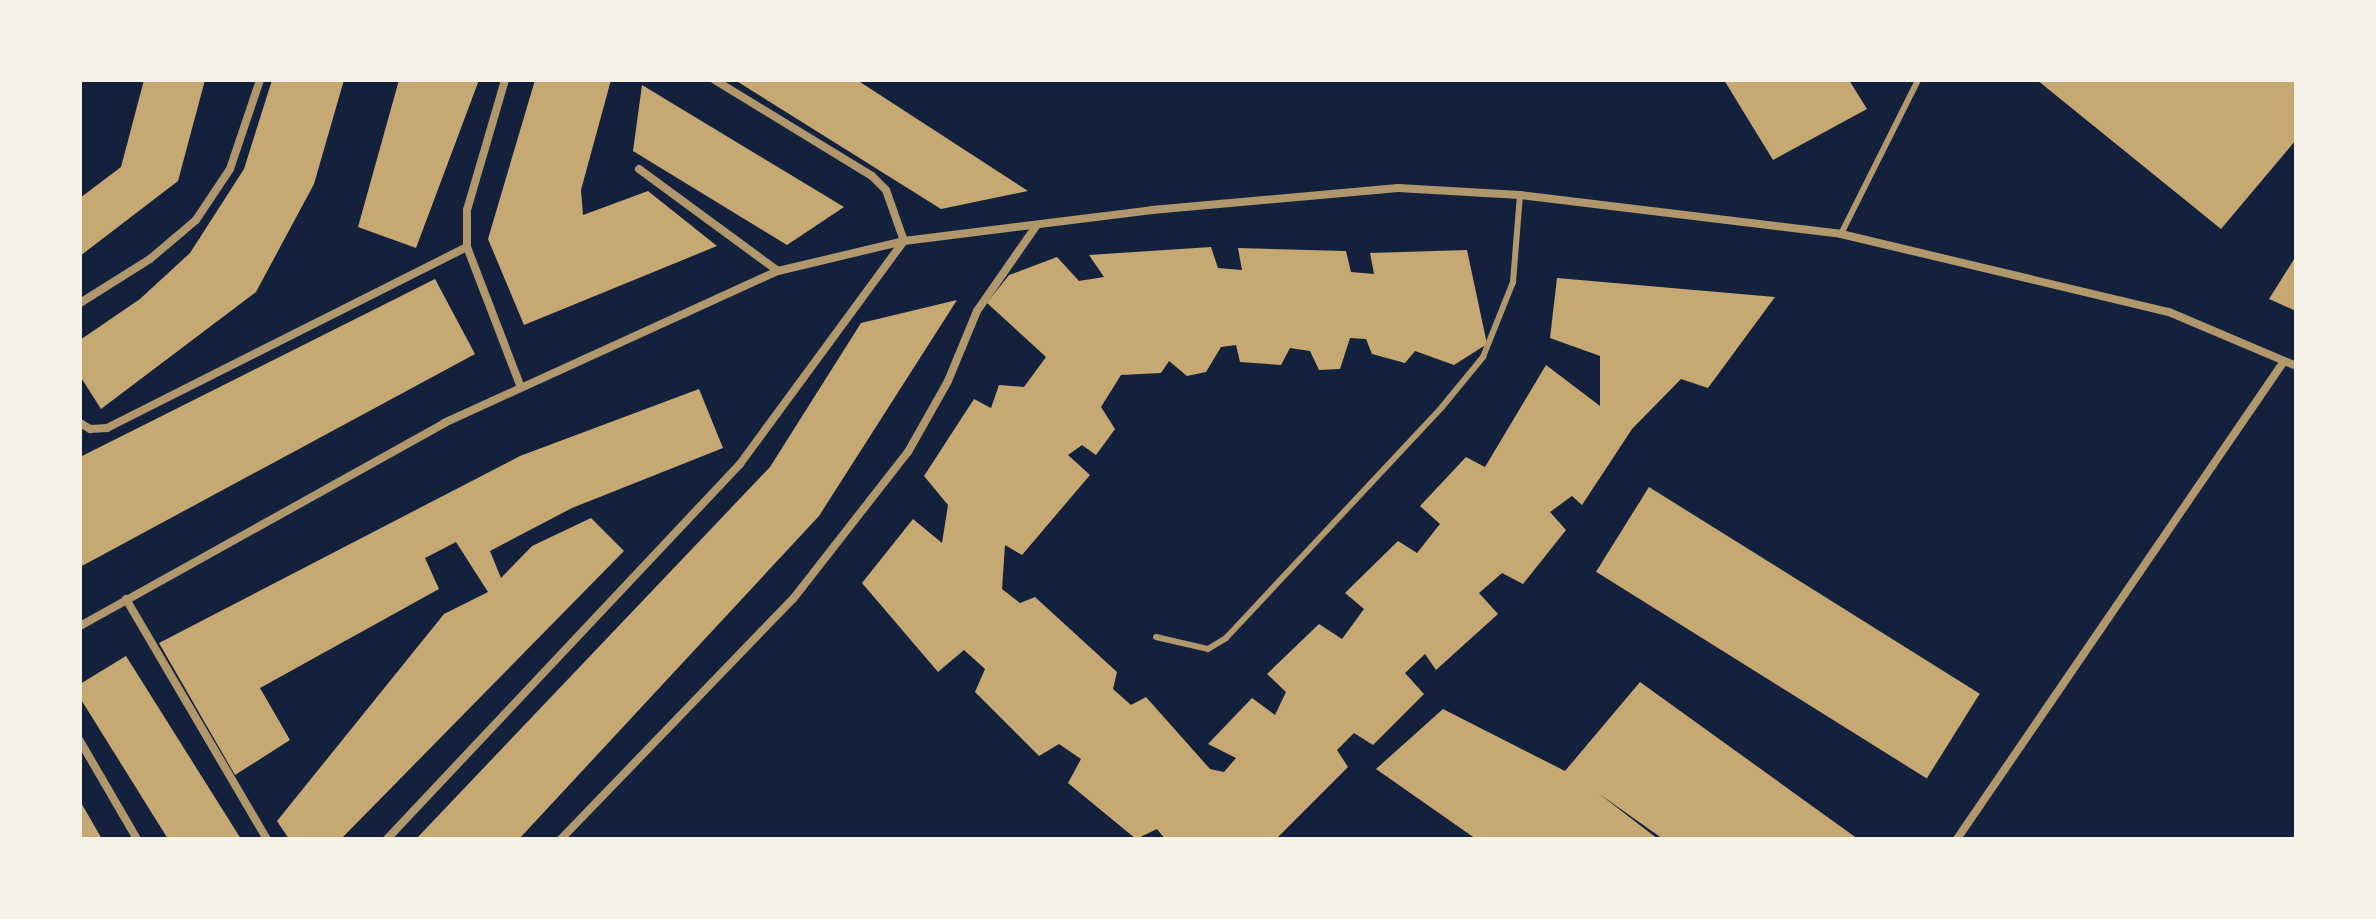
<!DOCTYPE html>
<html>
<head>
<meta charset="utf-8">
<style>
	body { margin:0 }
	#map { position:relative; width:2376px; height:919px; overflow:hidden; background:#14213d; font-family:Helvetica,sans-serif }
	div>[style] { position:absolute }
	.building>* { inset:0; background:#c6a872; transform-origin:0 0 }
	.service>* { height:6px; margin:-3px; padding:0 3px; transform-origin:3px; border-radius:3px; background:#b1986c }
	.minor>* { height:8px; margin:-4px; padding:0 4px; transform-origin:4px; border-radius:4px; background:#b1986c }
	span { translate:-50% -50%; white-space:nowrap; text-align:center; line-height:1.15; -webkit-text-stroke:8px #f6f1e7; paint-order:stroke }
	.frame { position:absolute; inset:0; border:82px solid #f6f1e7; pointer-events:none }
</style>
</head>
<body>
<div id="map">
	<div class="building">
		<div style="clip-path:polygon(144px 80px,205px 80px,178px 181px,80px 256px,80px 198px,121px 167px)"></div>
		<div style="clip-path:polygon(272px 80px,344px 80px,314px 184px,256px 292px,101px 409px,80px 376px,80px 340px,140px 299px,190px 253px,244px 169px)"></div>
		<div style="clip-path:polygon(399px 80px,479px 80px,416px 248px,358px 227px)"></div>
		<div style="clip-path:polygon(535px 80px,611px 80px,581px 190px,583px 215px,648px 191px,717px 246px,524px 325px,488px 239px)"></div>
		<div style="clip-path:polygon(735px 80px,857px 80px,1028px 191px,941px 209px)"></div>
		<div style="clip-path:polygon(1724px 80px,1849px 80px,1867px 109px,1773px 160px)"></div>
		<div style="clip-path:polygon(2037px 80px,2296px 80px,2296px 140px,2221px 229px)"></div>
		<div style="clip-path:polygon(642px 85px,844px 207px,787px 245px,633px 151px)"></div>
		<div style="clip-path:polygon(1211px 247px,1218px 268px,1242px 270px,1238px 248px,1346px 251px,1351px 272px,1374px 274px,1370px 253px,1467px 250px,1487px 344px,1454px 365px,1415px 351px,1405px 363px,1372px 354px,1366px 339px,1350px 338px,1340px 369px,1319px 370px,1310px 351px,1290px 348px,1281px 365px,1240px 362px,1236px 345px,1221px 347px,1206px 372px,1187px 376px,1169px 361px,1161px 373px,1121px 375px,1101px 407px,1115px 429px,1096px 455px,1082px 445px,1068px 455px,1090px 475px,1022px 555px,1005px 545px,1002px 589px,1020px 603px,1035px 597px,1117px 672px,1113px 689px,1131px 705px,1146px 697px,1210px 769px,1224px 772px,1236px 758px,1208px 744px,1252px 698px,1275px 715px,1286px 692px,1267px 674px,1319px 624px,1342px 639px,1364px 609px,1345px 593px,1398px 541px,1417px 553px,1440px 524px,1420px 506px,1466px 457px,1485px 467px,1546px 365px,1600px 406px,1600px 356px,1550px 338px,1557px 278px,1775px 297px,1708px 388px,1681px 379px,1632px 429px,1582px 505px,1572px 496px,1550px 512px,1566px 530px,1523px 584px,1502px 573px,1479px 593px,1498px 614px,1436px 670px,1425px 654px,1405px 673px,1424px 694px,1373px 745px,1354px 733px,1337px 750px,1348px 767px,1276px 839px,1165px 839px,1157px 829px,1136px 839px,1068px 783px,1081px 759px,1059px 744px,1039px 756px,975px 692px,985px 669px,964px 650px,938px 672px,862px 583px,913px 519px,942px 543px,948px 505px,924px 476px,974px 399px,991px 408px,999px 385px,1024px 387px,1046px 357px,987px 303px,1009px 275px,1057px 257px,1079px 281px,1104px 277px,1089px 255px)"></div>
		<div style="clip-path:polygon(2296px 256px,2296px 311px,2269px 299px)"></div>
		<div style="clip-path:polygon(435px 279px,475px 354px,80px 567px,80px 457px)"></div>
		<div style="clip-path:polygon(957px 300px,819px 516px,519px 839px,416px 839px,770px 467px,861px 323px)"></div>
		<div style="clip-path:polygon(699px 389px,723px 448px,572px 508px,490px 551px,501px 578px,532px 546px,591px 518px,624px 551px,341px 839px,289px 839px,277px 821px,444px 614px,488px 592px,456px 542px,425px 558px,439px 589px,260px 688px,290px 740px,235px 775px,159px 643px,520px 456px)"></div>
		<div style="left:1649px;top:487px;width:390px;height:100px;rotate:32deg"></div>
		<div style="clip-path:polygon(126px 656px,241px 839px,168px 839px,80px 698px,80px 684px)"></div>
		<div style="clip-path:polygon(1640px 682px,1858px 839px,1663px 839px,1598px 793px,1658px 839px,1476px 839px,1376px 769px,1443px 709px,1565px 771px)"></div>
		<div style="clip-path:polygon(80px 801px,102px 839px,80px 839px)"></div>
	</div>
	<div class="service">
		<div style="left:1841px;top:234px;width:172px;rotate:-63.4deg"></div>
		<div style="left:1156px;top:637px;width:53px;rotate:13deg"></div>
		<div style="left:1208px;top:649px;width:21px;rotate:-31deg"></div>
		<div style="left:1226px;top:638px;width:316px;rotate:-46.9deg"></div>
		<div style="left:1442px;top:407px;width:65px;rotate:-50.6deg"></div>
		<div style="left:1483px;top:357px;width:81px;rotate:-68.2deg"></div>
		<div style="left:1513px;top:282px;width:87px;rotate:-85.4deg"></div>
	</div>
	<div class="minor">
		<div style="left:505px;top:80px;width:135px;rotate:106.3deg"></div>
		<div style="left:467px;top:210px;width:37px;rotate:90deg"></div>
		<div style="left:467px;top:247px;width:148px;rotate:69deg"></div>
		<div style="left:639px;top:169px;width:172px;rotate:36.3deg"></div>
		<div style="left:80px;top:303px;width:83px;rotate:-32.2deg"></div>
		<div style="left:150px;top:259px;width:60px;rotate:-40.3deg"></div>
		<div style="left:196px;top:220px;width:61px;rotate:-56.3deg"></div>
		<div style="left:230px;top:169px;width:94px;rotate:-71.4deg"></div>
		<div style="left:80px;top:423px;width:12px;rotate:31deg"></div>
		<div style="left:90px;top:429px;width:17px;rotate:-3deg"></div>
		<div style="left:107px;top:428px;width:403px;rotate:-26.7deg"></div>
		<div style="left:126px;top:599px;width:278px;rotate:59.6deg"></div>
		<div style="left:80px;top:626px;width:417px;rotate:-29.1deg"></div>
		<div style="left:444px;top:423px;width:367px;rotate:-24.5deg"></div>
		<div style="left:778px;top:271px;width:130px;rotate:-13.4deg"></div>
		<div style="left:904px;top:241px;width:250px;rotate:-7.1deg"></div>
		<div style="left:1152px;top:210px;width:247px;rotate:-5.1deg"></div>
		<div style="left:1398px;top:188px;width:122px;rotate:3.3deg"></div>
		<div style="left:1520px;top:195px;width:323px;rotate:6.9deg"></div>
		<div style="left:1841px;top:234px;width:337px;rotate:13.4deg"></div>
		<div style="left:2169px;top:312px;width:138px;rotate:23deg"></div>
		<div style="left:80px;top:741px;width:113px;rotate:59.8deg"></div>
		<div style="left:387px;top:839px;width:515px;rotate:-46.73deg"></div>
		<div style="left:740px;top:464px;width:277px;rotate:-53.7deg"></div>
		<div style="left:904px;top:241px;width:54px;rotate:-109.4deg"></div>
		<div style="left:886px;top:190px;width:20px;rotate:-135deg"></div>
		<div style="left:872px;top:176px;width:184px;rotate:-148.6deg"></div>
		<div style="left:561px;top:839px;width:334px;rotate:-46deg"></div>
		<div style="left:793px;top:599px;width:187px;rotate:-52deg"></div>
		<div style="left:908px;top:452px;width:81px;rotate:-60.6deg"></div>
		<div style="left:948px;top:381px;width:76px;rotate:-67.5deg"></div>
		<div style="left:977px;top:311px;width:103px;rotate:-55.2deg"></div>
		<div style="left:1957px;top:839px;width:579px;rotate:-55.62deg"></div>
	</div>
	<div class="frame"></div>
</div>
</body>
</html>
